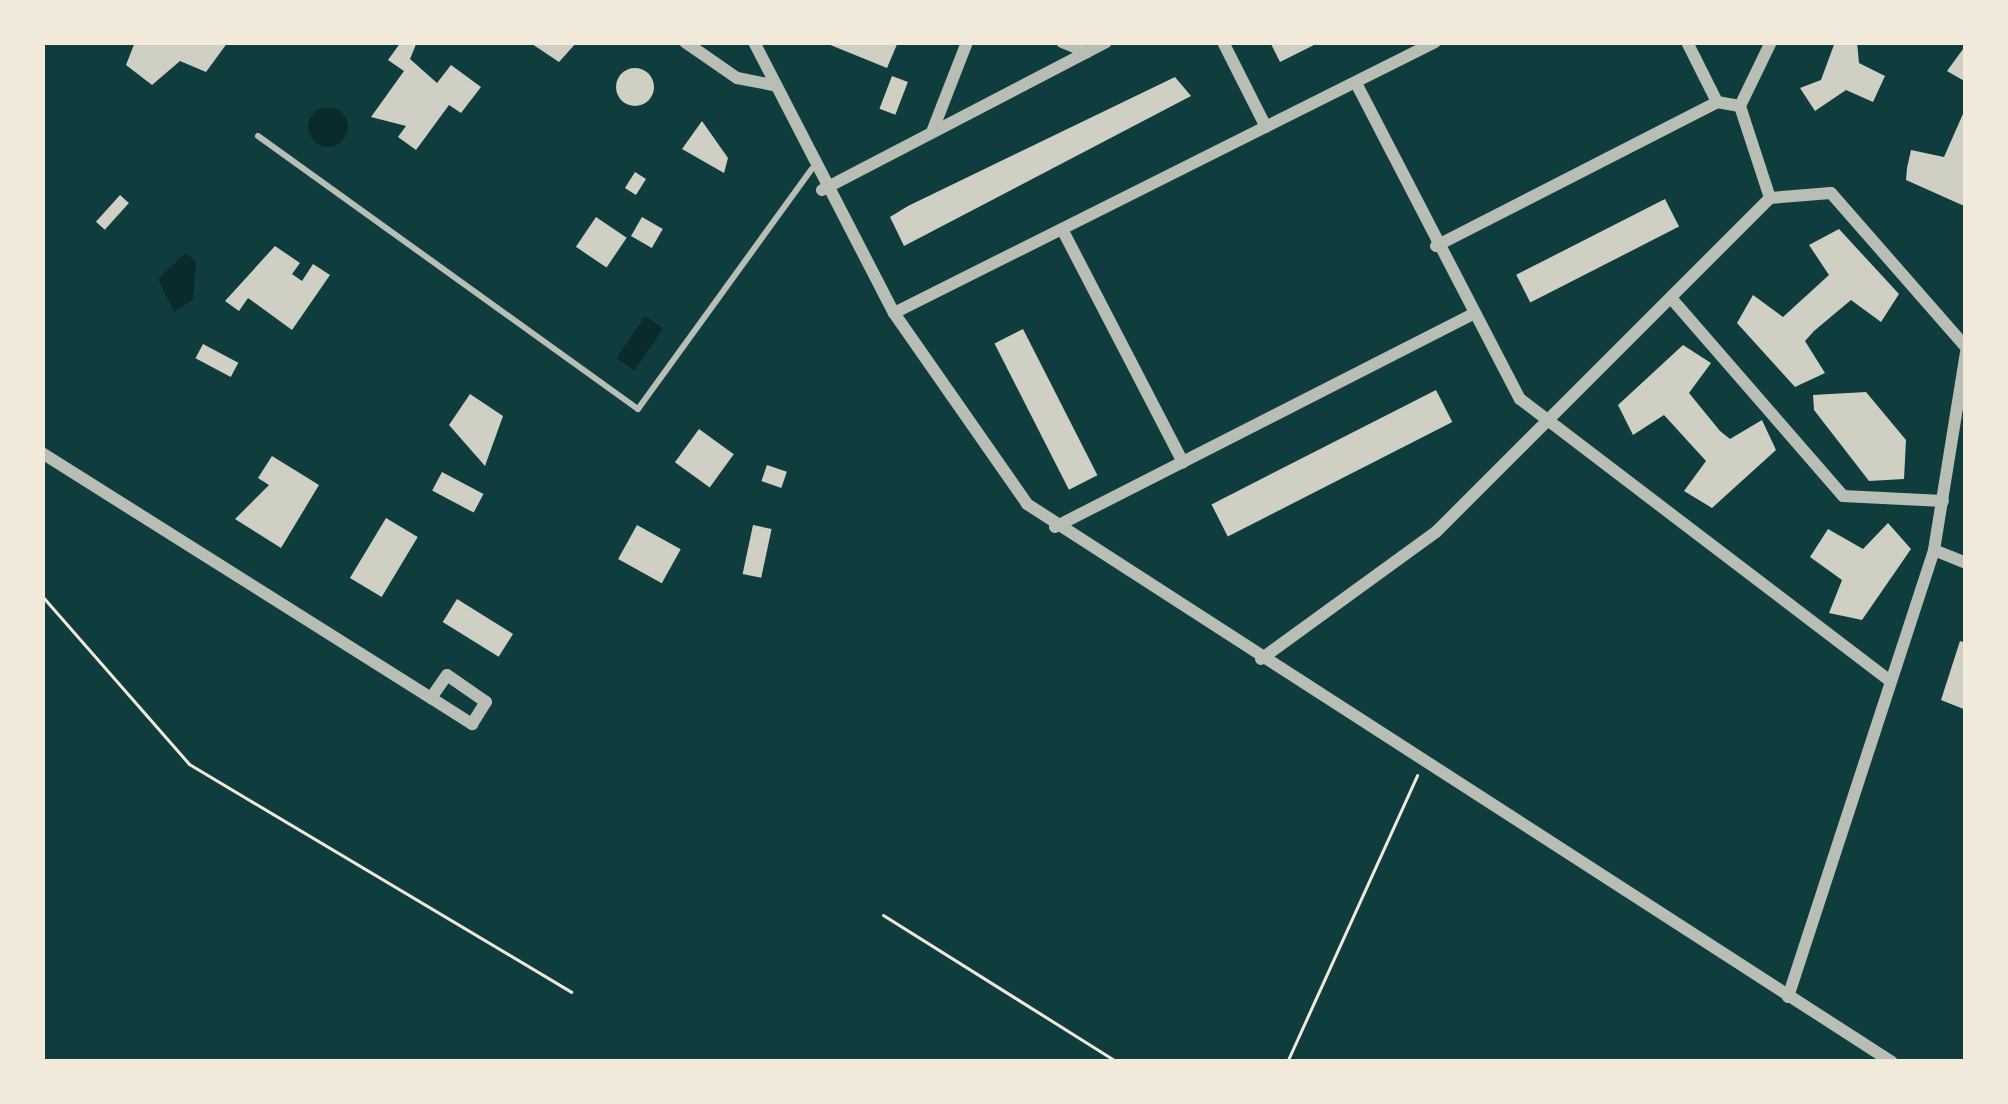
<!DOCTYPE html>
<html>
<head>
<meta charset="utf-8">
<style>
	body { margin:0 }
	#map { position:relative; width:2008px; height:1104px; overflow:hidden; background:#0f3d3e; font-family:Mulish,sans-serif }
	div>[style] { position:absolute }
	.water>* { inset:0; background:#0a2a2b; transform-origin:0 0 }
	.round { border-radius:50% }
	.building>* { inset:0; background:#cfcfc3; transform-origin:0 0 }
	.path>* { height:3px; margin:-1.5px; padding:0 1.5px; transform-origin:1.5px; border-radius:1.5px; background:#f1e9da }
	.service>* { height:6px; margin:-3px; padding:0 3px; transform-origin:3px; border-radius:3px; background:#b8beb3 }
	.minor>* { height:12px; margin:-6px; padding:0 6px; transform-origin:6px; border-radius:6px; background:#b8beb3 }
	span { translate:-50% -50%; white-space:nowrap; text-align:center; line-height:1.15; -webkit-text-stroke:9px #f1e9da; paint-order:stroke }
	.frame { position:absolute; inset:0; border:45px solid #f1e9da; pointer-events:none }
</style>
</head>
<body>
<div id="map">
	<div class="water">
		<div class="round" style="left:308px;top:107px;width:40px;height:40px"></div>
		<div style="clip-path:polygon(185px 253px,196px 261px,193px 300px,174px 312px,158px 279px)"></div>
		<div style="left:645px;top:316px;width:22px;height:51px;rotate:34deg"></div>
	</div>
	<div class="building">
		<div style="clip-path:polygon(135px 42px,228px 42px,206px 72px,180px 61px,152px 85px,126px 65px)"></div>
		<div style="clip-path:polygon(401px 42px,417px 42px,410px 59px,437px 83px,451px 65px,481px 87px,461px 113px,449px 105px,416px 150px,398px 137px,406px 126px,371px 117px,404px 71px,388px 60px)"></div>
		<div style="clip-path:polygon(529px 42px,577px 42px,559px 62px)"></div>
		<div style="clip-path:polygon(823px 42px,898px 42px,887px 68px)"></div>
		<div style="clip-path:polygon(1270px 42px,1320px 42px,1280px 62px)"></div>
		<div style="clip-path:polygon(1835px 42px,1857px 42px,1859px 63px,1885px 76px,1873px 102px,1846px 90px,1815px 111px,1800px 88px,1821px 80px)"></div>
		<div style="clip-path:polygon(1966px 45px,1966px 82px,1947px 71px)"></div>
		<div class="round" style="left:616px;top:68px;width:38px;height:38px"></div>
		<div style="left:892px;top:76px;width:17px;height:35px;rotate:21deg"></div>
		<div style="clip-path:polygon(1175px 77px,1191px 96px,904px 246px,890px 217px,908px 206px)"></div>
		<div style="clip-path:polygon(1966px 107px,1966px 204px,1962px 205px,1906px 180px,1907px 168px,1911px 150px,1944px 157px)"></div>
		<div style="clip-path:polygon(702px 121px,728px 158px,724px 173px,682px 149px)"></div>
		<div style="left:635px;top:172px;width:13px;height:19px;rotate:32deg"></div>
		<div style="left:120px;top:195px;width:12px;height:36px;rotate:42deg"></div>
		<div style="left:1665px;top:199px;width:31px;height:167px;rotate:63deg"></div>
		<div style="left:596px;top:217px;width:37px;height:36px;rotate:34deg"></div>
		<div style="left:642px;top:217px;width:24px;height:22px;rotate:30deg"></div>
		<div style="clip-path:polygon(1839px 229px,1899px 294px,1881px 322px,1851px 300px,1814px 331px,1805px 341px,1825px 373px,1795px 387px,1737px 323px,1753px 295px,1783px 317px,1829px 275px,1809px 245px)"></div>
		<div style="clip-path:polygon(275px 246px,300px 263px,292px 274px,302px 281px,313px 264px,330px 275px,292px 330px,248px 298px,239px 311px,225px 301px)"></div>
		<div style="left:1023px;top:329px;width:164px;height:32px;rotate:63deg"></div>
		<div style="left:203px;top:344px;width:40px;height:16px;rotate:28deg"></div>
		<div style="clip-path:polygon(1683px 345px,1711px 363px,1689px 393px,1720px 431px,1730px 439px,1762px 420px,1776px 450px,1712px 508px,1684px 491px,1706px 461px,1664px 415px,1633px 435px,1618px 405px)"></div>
		<div style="left:1436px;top:390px;width:36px;height:252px;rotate:63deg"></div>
		<div style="clip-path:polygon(1866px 392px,1906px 440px,1904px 479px,1869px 481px,1814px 410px,1813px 395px)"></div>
		<div style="clip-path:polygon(470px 394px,503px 416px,485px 466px,449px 425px)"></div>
		<div style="left:699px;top:429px;width:43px;height:41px;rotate:36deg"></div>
		<div style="clip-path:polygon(272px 456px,319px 485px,281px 548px,235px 519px,269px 485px,258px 478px)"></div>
		<div style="left:767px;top:465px;width:21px;height:17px;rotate:19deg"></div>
		<div style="left:442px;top:472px;width:47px;height:21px;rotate:28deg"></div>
		<div style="left:386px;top:518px;width:37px;height:70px;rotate:31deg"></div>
		<div style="clip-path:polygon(1888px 523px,1911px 549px,1862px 620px,1829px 613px,1842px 580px,1810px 557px,1828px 529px,1863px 549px)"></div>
		<div style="left:637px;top:525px;width:50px;height:39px;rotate:29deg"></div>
		<div style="left:753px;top:525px;width:19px;height:50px;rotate:12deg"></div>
		<div style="left:457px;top:599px;width:66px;height:27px;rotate:32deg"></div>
		<div style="clip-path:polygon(1960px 641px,1966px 643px,1966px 710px,1941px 700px)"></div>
	</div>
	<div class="path">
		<div style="left:42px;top:596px;width:223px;rotate:48.8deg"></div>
		<div style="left:189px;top:764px;width:445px;rotate:30.8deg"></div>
		<div style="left:883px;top:915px;width:276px;rotate:32.1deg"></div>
		<div style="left:1287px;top:1062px;width:315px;rotate:-65.6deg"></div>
	</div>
	<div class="service">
		<div style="left:258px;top:136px;width:468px;rotate:35.7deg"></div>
		<div style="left:638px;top:409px;width:296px;rotate:-54.1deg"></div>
	</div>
	<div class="minor">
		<div style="left:685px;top:42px;width:63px;rotate:34.7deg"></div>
		<div style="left:737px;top:78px;width:37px;rotate:11deg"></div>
		<div style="left:754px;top:42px;width:305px;rotate:62.7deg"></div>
		<div style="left:894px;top:313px;width:233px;rotate:55.1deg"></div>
		<div style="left:1027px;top:504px;width:1029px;rotate:32.83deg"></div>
		<div style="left:1062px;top:42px;width:27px;rotate:22deg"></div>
		<div style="left:1223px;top:42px;width:95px;rotate:63.2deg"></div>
		<div style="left:1687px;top:42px;width:67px;rotate:63.4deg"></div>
		<div style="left:1356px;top:83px;width:356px;rotate:62.6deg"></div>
		<div style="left:1520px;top:399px;width:465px;rotate:37.3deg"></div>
		<div style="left:932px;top:132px;width:97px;rotate:-68.7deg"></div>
		<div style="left:822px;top:190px;width:320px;rotate:-27.5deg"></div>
		<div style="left:1770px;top:198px;width:61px;rotate:-4.7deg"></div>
		<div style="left:1831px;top:193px;width:205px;rotate:48.8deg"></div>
		<div style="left:1770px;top:198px;width:97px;rotate:-108.1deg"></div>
		<div style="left:1740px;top:106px;width:71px;rotate:-64.2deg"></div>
		<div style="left:1062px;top:229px;width:263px;rotate:62.6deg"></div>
		<div style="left:1436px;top:246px;width:316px;rotate:-27.1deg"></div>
		<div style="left:1717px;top:102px;width:23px;rotate:10deg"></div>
		<div style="left:1671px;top:298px;width:262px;rotate:49deg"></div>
		<div style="left:1843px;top:496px;width:100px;rotate:2.9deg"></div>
		<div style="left:894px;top:313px;width:605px;rotate:-26.61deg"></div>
		<div style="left:42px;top:453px;width:460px;rotate:32.2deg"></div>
		<div style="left:431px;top:698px;width:49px;rotate:32.4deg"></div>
		<div style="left:472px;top:724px;width:26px;rotate:-58deg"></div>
		<div style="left:486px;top:702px;width:47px;rotate:-145.3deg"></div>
		<div style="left:447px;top:675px;width:28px;rotate:125deg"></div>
		<div style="left:1055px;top:527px;width:467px;rotate:-27deg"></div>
		<div style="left:1934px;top:550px;width:35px;rotate:22deg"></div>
		<div style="left:1261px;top:659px;width:216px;rotate:-36deg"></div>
		<div style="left:1436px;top:532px;width:472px;rotate:-45deg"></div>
		<div style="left:1788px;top:997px;width:470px;rotate:-71.9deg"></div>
		<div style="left:1934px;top:550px;width:200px;rotate:-80.8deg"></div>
	</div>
	<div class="frame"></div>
</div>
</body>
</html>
